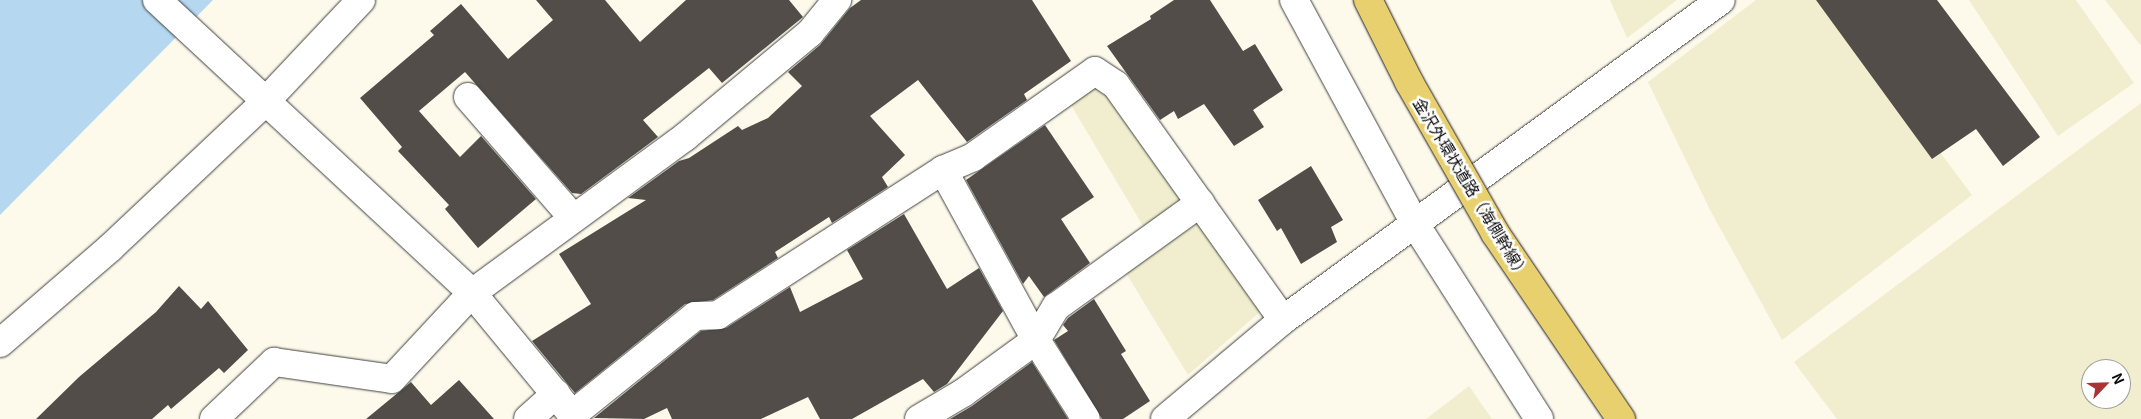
<!DOCTYPE html>
<html>
<head>
<meta charset="utf-8">
<style>
	body { margin:0 }
	#map { position:relative; width:2141px; height:419px; overflow:hidden; background:#fdfaeb; font-family:Georgia,"Noto Sans JP",serif }
	div>[style] { position:absolute }
	.farmland>* { inset:0; background:#f0eece }
	.water>* { inset:0; background:#b5d7ef }
	.building>* { inset:0; background:#524d49 }
	.roads { filter:drop-shadow(0 0 1px #3e3e3e) drop-shadow(0 0 1px #3e3e3e) }
	.minor>* { height:28px; margin:-14px; padding:0 14px; transform-origin:14px; border-radius:14px; background:#fff }
	.bridges { filter:drop-shadow(0 0 1px #1c1c1c) drop-shadow(0 0 1px #1c1c1c) }
	.major-bridge>* { height:28px; margin:-14px; padding:0 14px; transform-origin:14px; border-radius:14px; background:#e9d06f }
	span { translate:-50% -50%; white-space:nowrap; text-align:center; line-height:1.15; -webkit-text-stroke:5px #fff; paint-order:stroke }
	.street-label { font-size:16px; color:#0b0b0b }
	.north { position:absolute; left:2081px; top:359px; width:50px; height:50px; box-sizing:border-box; background:#fff; border:1px solid #9d9d9d; border-radius:50%; rotate:66deg; font-size:14px; font-weight:700; line-height:20px; text-align:center; color:#0b0b0b }
	.north::after { content:''; display:block; margin:auto; width:18px; height:22px; background:#ab3335; clip-path:polygon(50% 0,100% 100%,50% 72%,0 100%) }
</style>
</head>
<body>
<div id="map">
	<div class="farmland">
		<div style="clip-path:polygon(1610px 0,1677px 0,1627px 38px)"></div>
		<div style="clip-path:polygon(1756px 0,1826px 0,1972px 195px,1782px 340px,1710px 210px,1648px 82px)"></div>
		<div style="clip-path:polygon(1969px 0,2076px 0,2134px 83px,2058px 136px)"></div>
		<div style="clip-path:polygon(2105px 0,2141px 0,2141px 46px)"></div>
		<div style="clip-path:polygon(1093px 81px,1111px 90px,1186px 197px,1146px 231px,1068px 100px)"></div>
		<div style="clip-path:polygon(evenodd,2141px 103px,2141px 419px,1837px 419px,1794px 362px,2141px 103px,2091px 369px,2121px 369px,2121px 399px,2091px 399px,2091px 369px)"></div>
		<div style="clip-path:polygon(1201px 221px,1261px 311px,1188px 375px,1126px 273px)"></div>
		<div style="clip-path:polygon(1469px 386px,1492px 419px,1426px 419px)"></div>
	</div>
	<div class="water">
		<div style="clip-path:polygon(0 0,213px 0,0 215px)"></div>
	</div>
	<div class="building">
		<div style="clip-path:polygon(536px 0,605px 0,640px 42px,686px 0,789px 0,803px 17px,722px 83px,709px 68px,643px 120px,658px 137px,581px 194px,572px 193px,465px 72px,419px 111px,460px 157px,481px 136px,536px 199px,478px 248px,445px 209px,449px 205px,398px 151px,402px 147px,360px 98px,434px 35px,430px 31px,461px 4px,508px 59px,553px 20px)"></div>
		<div style="clip-path:polygon(861px 0,1032px 0,1071px 61px,1024px 94px,1027px 100px,967px 142px,918px 80px,870px 116px,905px 155px,882px 177px,888px 187px,832px 223px,829px 217px,775px 252px,778px 258px,713px 300px,685px 304px,575px 393px,532px 341px,591px 304px,559px 254px,646px 200px,628px 198px,679px 161px,689px 158px,738px 126px,742px 130px,768px 118px,802px 86px,788px 72px,820px 45px,850px 8px)"></div>
		<div style="clip-path:polygon(1174px 0,1210px 0,1243px 51px,1255px 44px,1283px 90px,1253px 110px,1264px 127px,1234px 146px,1204px 104px,1178px 119px,1174px 111px,1160px 120px,1107px 46px,1151px 19px,1150px 16px)"></div>
		<div style="clip-path:polygon(1816px 0,1937px 0,2040px 137px,2003px 166px,1976px 129px,1932px 159px)"></div>
		<div style="clip-path:polygon(1045px 125px,1094px 197px,1061px 219px,1090px 263px,1044px 297px,1029px 276px,1023px 284px,966px 180px)"></div>
		<div style="clip-path:polygon(1311px 166px,1343px 220px,1331px 227px,1337px 242px,1301px 264px,1281px 228px,1277px 231px,1258px 200px)"></div>
		<div style="clip-path:polygon(904px 214px,947px 289px,979px 268px,1003px 311px,947px 384px,934px 392px,923px 379px,852px 419px,820px 419px,808px 397px,761px 419px,672px 419px,667px 408px,644px 419px,594px 418px,701px 331px,726px 328px,790px 287px,800px 312px,863px 279px,847px 250px)"></div>
		<div style="clip-path:polygon(179px 286px,201px 309px,208px 301px,248px 350px,224px 373px,219px 368px,171px 409px,168px 405px,152px 419px,36px 419px,79px 377px,156px 312px)"></div>
		<div style="clip-path:polygon(1094px 299px,1126px 351px,1121px 354px,1150px 401px,1123px 419px,1102px 419px,1054px 340px,1068px 331px,1063px 325px,1068px 318px)"></div>
		<div style="clip-path:polygon(1032px 362px,1068px 419px,950px 419px,972px 406px)"></div>
		<div style="clip-path:polygon(459px 380px,494px 419px,366px 419px,411px 382px,431px 405px)"></div>
	</div>
	<div class="roads">
		<div class="minor">
			<div style="left:157px;top:0;width:430px;rotate:42.9deg"></div>
			<div style="left:472px;top:293px;width:163px;rotate:50.5deg"></div>
			<div style="left:1294px;top:0;width:255px;rotate:61.6deg"></div>
			<div style="left:1415px;top:224px;width:231px;rotate:57.5deg"></div>
			<div style="left:468px;top:97px;width:160px;rotate:49deg"></div>
			<div style="left:943px;top:170px;width:194px;rotate:61.3deg"></div>
			<div style="left:1036px;top:340px;width:93px;rotate:57.7deg"></div>
			<div style="left:0;top:343px;width:145px;rotate:-40.8deg"></div>
			<div style="left:110px;top:248px;width:213px;rotate:-43.3deg"></div>
			<div style="left:265px;top:102px;width:140px;rotate:-46.7deg"></div>
			<div style="left:572px;top:415px;width:158px;rotate:-38.8deg"></div>
			<div style="left:695px;top:316px;width:23px;rotate:-2deg"></div>
			<div style="left:718px;top:315px;width:268px;rotate:-32.8deg"></div>
			<div style="left:943px;top:170px;width:33px;rotate:-23deg"></div>
			<div style="left:973px;top:157px;width:149px;rotate:-35.2deg"></div>
			<div style="left:1095px;top:71px;width:25px;rotate:34deg"></div>
			<div style="left:1116px;top:85px;width:288px;rotate:54.6deg"></div>
			<div style="left:214px;top:419px;width:83px;rotate:-43.5deg"></div>
			<div style="left:274px;top:362px;width:119px;rotate:8.2deg"></div>
			<div style="left:392px;top:379px;width:117px;rotate:-47.1deg"></div>
			<div style="left:472px;top:293px;width:264px;rotate:-36.2deg"></div>
			<div style="left:685px;top:137px;width:163px;rotate:-39.8deg"></div>
			<div style="left:810px;top:33px;width:43px;rotate:-50.7deg"></div>
			<div style="left:528px;top:419px;width:38px;rotate:-42deg"></div>
			<div style="left:919px;top:419px;width:51px;rotate:-30.6deg"></div>
			<div style="left:963px;top:393px;width:90px;rotate:-36deg"></div>
			<div style="left:1036px;top:340px;width:39px;rotate:-59deg"></div>
			<div style="left:1056px;top:307px;width:178px;rotate:-35.8deg"></div>
			<div style="left:1165px;top:419px;width:154px;rotate:-40deg"></div>
			<div style="left:1283px;top:320px;width:542px;rotate:-36.15deg"></div>
		</div>
	</div>
	<div class="bridges">
		<div class="major-bridge">
			<div style="left:1368px;top:0;width:92px;rotate:63.4deg"></div>
			<div style="left:1409px;top:82px;width:174px;rotate:60.3deg"></div>
			<div style="left:1495px;top:233px;width:225px;rotate:55.9deg"></div>
		</div>
	</div>
	<div class="street-label">
		<span style="left:1472px;top:188px;rotate:59deg">金沢外環状道路（海側幹線）</span>
	</div>
	<div class="north">N</div>
</div>
</body>
</html>
